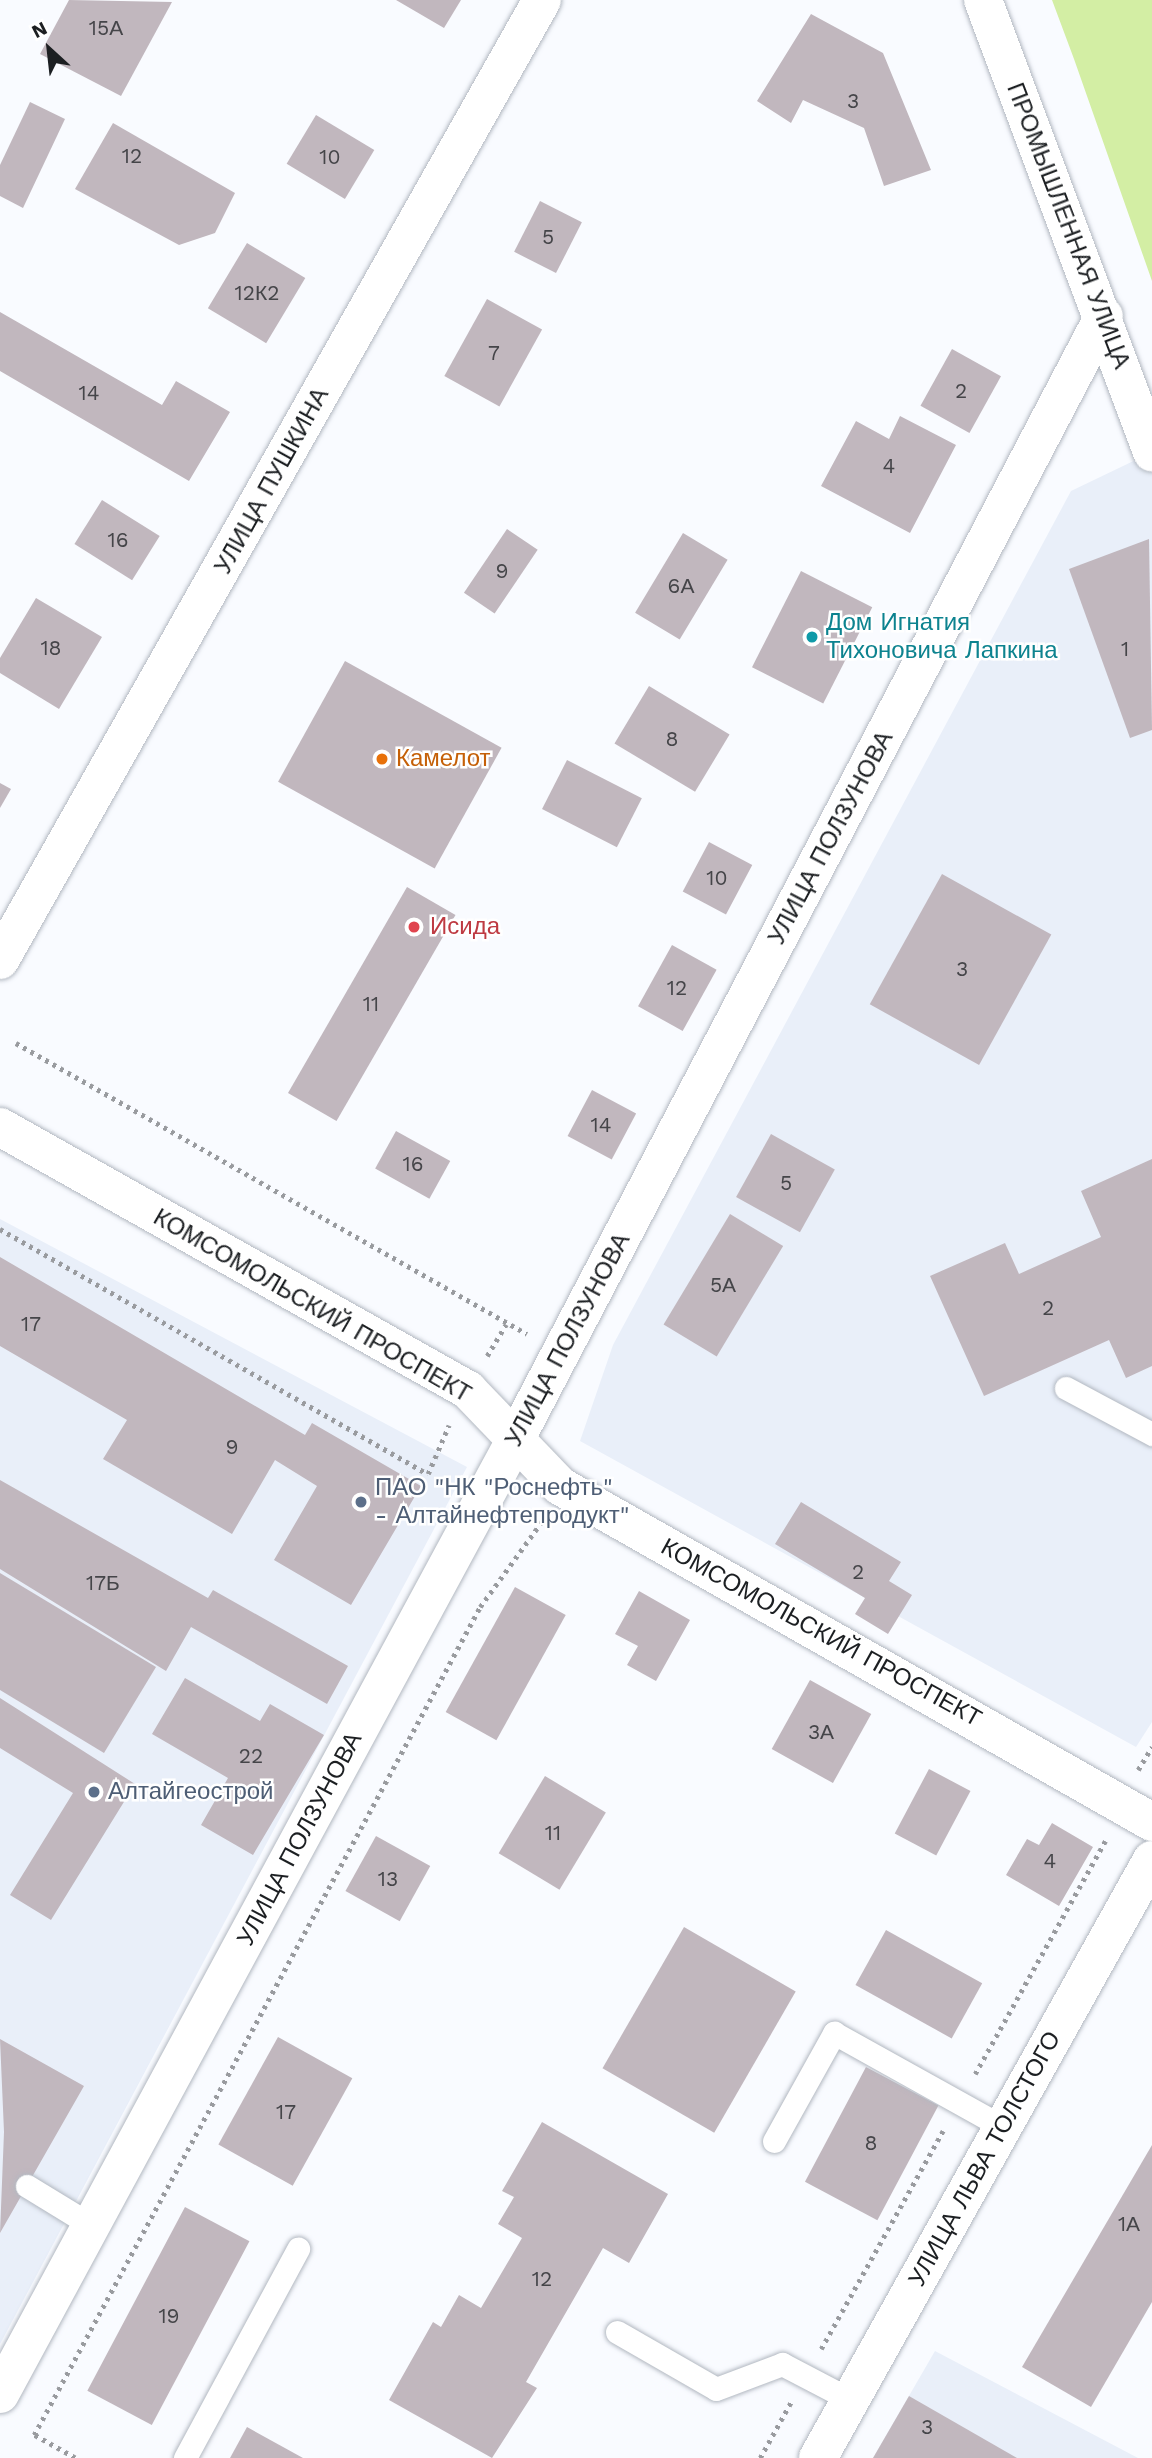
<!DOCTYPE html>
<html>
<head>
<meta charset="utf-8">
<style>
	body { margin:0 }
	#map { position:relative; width:1152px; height:2458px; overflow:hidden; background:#f9fbff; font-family:"Work Sans",sans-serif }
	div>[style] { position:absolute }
	.built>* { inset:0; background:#e9eff9 }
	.green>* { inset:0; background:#d3eea4 }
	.building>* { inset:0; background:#c1b7be; transform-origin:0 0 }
	.path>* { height:4.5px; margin-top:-2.25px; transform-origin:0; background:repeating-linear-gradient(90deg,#999b9f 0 3.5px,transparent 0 8.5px) }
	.roads { filter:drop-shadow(0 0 2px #b2b8c1) drop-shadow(0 0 2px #b2b8c1) }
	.service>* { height:23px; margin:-11.5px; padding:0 11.5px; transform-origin:11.5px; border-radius:11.5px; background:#fff }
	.minor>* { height:38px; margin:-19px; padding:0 19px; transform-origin:19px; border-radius:19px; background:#fff }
	.tertiary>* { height:38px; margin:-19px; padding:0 19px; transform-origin:19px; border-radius:19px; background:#fff }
	.dots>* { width:19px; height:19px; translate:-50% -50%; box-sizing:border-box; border:4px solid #fff; border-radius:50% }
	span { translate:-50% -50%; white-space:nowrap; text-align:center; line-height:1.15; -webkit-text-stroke:5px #fff; paint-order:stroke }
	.number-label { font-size:21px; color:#454549 }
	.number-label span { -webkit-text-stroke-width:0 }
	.street-label { font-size:24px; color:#1c1f22 }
	.culture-label { font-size:24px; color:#0d838f }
	.left { translate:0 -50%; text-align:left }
	.food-label { font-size:24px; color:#c56008 }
	.health-label { font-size:24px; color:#be3a42 }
	.service-label { font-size:24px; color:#4e5e75 }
	.north { position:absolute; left:14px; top:14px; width:70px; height:70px; -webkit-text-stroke:5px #fff; paint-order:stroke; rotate:333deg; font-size:19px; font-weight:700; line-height:28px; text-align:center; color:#1c1f22 }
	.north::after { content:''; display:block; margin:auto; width:24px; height:32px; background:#1c1f22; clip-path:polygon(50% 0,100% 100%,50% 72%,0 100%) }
</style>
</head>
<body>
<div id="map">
	<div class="built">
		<div style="clip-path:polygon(1146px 455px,1152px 473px,1152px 1722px,1136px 1747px,580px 1441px,613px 1345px,1071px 491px)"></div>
		<div style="clip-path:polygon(0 1219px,467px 1467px,0 2344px)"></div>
		<div style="clip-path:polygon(935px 2351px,1138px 2458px,873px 2458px)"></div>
	</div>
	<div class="green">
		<div style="clip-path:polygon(1052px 0,1152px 0,1152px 281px,1074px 59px)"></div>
	</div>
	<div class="building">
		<div style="clip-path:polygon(69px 0,172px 2px,121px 96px,40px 54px)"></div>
		<div style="clip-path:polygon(396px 0,461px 0,444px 28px)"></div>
		<div style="clip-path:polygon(811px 14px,883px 53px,931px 170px,884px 186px,864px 128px,803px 100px,791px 123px,757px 101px)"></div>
		<div style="clip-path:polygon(30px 102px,65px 119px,23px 208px,0 196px,0 165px)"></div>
		<div style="left:316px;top:115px;width:68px;height:57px;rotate:31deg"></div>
		<div style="clip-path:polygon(113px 123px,235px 193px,215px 233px,179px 245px,75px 189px)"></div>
		<div style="left:540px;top:201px;width:47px;height:57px;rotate:27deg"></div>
		<div style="left:247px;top:243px;width:68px;height:76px;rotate:31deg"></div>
		<div style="left:487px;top:299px;width:63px;height:88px;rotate:29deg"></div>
		<div style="clip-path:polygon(0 312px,162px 405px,176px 381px,230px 412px,189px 481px,0 371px)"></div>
		<div style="left:952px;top:349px;width:56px;height:65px;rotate:29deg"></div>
		<div style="clip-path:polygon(900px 416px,956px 445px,910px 533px,821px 486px,856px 421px,889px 439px)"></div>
		<div style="left:102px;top:500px;width:68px;height:52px;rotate:32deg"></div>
		<div style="left:507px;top:529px;width:37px;height:77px;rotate:34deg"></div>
		<div style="left:683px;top:533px;width:52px;height:93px;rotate:31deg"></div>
		<div style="clip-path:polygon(1149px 539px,1152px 730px,1130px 738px,1069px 569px)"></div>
		<div style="left:801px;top:571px;width:80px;height:108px;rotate:27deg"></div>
		<div style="clip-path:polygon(36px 598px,102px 637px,59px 709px,0 673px,0 658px)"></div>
		<div style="left:345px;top:661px;width:179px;height:138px;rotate:29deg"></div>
		<div style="left:649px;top:686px;width:94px;height:67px;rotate:31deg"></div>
		<div style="left:567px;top:760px;width:84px;height:55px;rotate:27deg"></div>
		<div style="clip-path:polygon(0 783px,11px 789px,0 808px)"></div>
		<div style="left:709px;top:842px;width:49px;height:56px;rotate:28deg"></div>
		<div style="left:942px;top:874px;width:125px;height:149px;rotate:29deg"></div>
		<div style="left:407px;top:887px;width:56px;height:238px;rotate:30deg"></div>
		<div style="left:672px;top:945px;width:51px;height:70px;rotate:29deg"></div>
		<div style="left:592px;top:1090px;width:50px;height:52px;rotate:28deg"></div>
		<div style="left:396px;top:1131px;width:62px;height:43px;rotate:29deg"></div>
		<div style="left:771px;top:1134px;width:73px;height:72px;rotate:29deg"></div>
		<div style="clip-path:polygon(1152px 1159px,1152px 1366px,1126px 1378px,1109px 1340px,984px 1396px,930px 1276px,1005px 1243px,1019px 1274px,1101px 1237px,1081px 1191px)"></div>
		<div style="left:730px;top:1214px;width:62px;height:129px;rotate:31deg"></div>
		<div style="clip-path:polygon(0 1257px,305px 1435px,312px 1423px,421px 1486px,351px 1605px,274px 1560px,317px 1486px,275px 1460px,232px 1534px,103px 1459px,127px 1420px,0 1346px)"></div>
		<div style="clip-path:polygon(0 1480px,208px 1598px,213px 1590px,348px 1666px,327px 1704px,191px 1627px,166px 1671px,0 1569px)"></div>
		<div style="clip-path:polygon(801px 1502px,901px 1562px,889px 1581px,912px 1595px,888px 1634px,855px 1614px,865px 1598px,775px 1544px)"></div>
		<div style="clip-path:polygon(0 1573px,156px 1667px,104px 1753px,0 1690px)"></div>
		<div style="left:515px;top:1587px;width:58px;height:143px;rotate:29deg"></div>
		<div style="clip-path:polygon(639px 1591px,690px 1620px,656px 1681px,627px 1665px,638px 1646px,615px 1634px)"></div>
		<div style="clip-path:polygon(185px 1678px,260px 1721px,270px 1704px,324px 1735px,253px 1855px,201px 1825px,228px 1778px,152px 1734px)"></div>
		<div style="left:810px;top:1680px;width:70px;height:79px;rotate:29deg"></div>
		<div style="clip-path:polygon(0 1698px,135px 1784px,51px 1920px,10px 1895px,73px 1793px,0 1748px)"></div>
		<div style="left:929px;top:1769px;width:47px;height:73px;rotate:28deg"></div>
		<div style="left:545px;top:1776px;width:71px;height:90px;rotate:31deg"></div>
		<div style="clip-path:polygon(1052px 1823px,1093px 1847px,1059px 1906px,1006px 1875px,1027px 1839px,1039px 1845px)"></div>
		<div style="left:376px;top:1836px;width:62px;height:63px;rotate:29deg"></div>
		<div style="left:684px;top:1927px;width:129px;height:163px;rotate:30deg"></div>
		<div style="left:886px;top:1930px;width:110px;height:63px;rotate:29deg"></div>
		<div style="left:278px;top:2037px;width:85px;height:123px;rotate:29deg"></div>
		<div style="clip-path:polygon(0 2039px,84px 2086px,0 2233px,4px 2132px)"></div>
		<div style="left:866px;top:2067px;width:82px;height:130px;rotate:28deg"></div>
		<div style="clip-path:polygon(542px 2122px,668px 2194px,629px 2263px,603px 2248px,526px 2382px,537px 2388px,492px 2458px,389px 2400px,433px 2322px,441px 2327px,459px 2295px,481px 2308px,522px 2238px,498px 2224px,514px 2197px,502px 2191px)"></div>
		<div style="clip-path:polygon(1152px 2145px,1152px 2302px,1091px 2407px,1022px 2367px)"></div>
		<div style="left:185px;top:2207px;width:73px;height:208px;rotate:28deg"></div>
		<div style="clip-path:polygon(909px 2396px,1017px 2458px,873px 2458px)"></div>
		<div style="clip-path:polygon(247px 2427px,303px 2458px,230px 2458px)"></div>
	</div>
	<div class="path">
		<div style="left:16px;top:1043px;width:588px;rotate:29.66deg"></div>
		<div style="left:0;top:1229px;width:493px;rotate:29.8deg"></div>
		<div style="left:428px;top:1474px;width:53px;rotate:-66.8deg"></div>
		<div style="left:487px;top:1356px;width:37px;rotate:-59deg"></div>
		<div style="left:1138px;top:1770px;width:27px;rotate:-59deg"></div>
		<div style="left:975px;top:2074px;width:267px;rotate:-60.8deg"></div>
		<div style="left:821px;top:2349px;width:250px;rotate:-60.8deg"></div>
		<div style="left:75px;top:2458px;width:47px;rotate:-150.7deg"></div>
		<div style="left:34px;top:2435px;width:940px;rotate:-61.69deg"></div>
		<div style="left:480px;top:1607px;width:107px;rotate:-54.1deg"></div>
		<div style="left:760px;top:2458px;width:64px;rotate:-61deg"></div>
	</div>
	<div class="roads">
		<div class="service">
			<div style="left:1066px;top:1388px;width:98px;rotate:28.1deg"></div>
			<div style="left:774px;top:2141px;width:124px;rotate:-60.9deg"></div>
			<div style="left:834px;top:2033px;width:193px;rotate:29.1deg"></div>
			<div style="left:27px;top:2186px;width:75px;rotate:31.4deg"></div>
			<div style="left:617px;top:2332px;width:114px;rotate:29.9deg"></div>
			<div style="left:716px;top:2389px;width:71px;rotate:-20.7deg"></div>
			<div style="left:782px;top:2364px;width:78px;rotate:27.6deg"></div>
			<div style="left:185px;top:2458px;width:238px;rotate:-61.6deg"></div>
		</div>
		<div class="minor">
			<div style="left:983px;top:0;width:483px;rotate:69.5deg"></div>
			<div style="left:0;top:960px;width:1102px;rotate:-60.55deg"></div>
			<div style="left:0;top:2394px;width:1082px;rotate:-61.63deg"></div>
			<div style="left:514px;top:1442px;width:1271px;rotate:-62.35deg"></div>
		</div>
		<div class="tertiary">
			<div style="left:0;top:1127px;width:537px;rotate:29.33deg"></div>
			<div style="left:468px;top:1390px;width:133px;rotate:46.2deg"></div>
			<div style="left:560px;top:1486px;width:681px;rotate:29.58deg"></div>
			<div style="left:818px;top:2458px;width:685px;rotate:-60.82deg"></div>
		</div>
	</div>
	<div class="dots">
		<div style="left:812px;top:637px;background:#0f9aa8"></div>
		<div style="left:382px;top:759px;background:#e8710a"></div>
		<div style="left:414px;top:927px;background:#e0444e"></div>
		<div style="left:361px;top:1502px;background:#5c6f8a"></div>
		<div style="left:94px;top:1792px;background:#5c6f8a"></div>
	</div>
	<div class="number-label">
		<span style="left:106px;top:28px">15А</span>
		<span style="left:853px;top:101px">3</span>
		<span style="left:132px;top:156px">12</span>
		<span style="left:330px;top:157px">10</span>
		<span style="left:548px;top:237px">5</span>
		<span style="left:257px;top:293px">12К2</span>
		<span style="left:494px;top:353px">7</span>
		<span style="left:961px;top:391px">2</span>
		<span style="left:89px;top:393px">14</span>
		<span style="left:889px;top:466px">4</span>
		<span style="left:118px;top:540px">16</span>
		<span style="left:502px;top:571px">9</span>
		<span style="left:681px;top:586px">6А</span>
		<span style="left:51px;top:648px">18</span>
		<span style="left:1125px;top:649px">1</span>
		<span style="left:672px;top:739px">8</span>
		<span style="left:717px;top:878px">10</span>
		<span style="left:962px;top:969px">3</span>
		<span style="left:677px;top:988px">12</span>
		<span style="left:371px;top:1004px">11</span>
		<span style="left:601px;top:1125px">14</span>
		<span style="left:413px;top:1164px">16</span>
		<span style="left:786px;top:1183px">5</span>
		<span style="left:723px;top:1285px">5А</span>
		<span style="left:1048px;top:1308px">2</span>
		<span style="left:31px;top:1324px">17</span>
		<span style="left:232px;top:1447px">9</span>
		<span style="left:858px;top:1572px">2</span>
		<span style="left:103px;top:1583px">17Б</span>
		<span style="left:821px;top:1732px">3А</span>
		<span style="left:251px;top:1756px">22</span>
		<span style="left:553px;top:1833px">11</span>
		<span style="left:1050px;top:1861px">4</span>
		<span style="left:388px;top:1879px">13</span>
		<span style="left:286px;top:2112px">17</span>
		<span style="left:871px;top:2143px">8</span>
		<span style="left:1129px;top:2224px">1А</span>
		<span style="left:542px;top:2279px">12</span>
		<span style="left:169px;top:2316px">19</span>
		<span style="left:927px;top:2427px">3</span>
	</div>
	<div class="street-label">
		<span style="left:1068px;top:226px;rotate:69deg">ПРОМЫШЛЕННАЯ УЛИЦА</span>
		<span style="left:272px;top:481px;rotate:-61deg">УЛИЦА ПУШКИНА</span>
		<span style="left:831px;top:838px;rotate:-62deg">УЛИЦА ПОЛЗУНОВА</span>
		<span style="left:312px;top:1306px;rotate:30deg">КОМСОМОЛЬСКИЙ ПРОСПЕКТ</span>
		<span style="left:568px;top:1340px;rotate:-62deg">УЛИЦА ПОЛЗУНОВА</span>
		<span style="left:821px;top:1633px;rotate:29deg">КОМСОМОЛЬСКИЙ ПРОСПЕКТ</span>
		<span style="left:300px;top:1839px;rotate:-62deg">УЛИЦА ПОЛЗУНОВА</span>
		<span style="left:985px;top:2159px;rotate:-61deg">УЛИЦА ЛЬВА ТОЛСТОГО</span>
	</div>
	<div class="culture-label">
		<span class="left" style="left:826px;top:637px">Дом Игнатия<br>Тихоновича Лапкина</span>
	</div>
	<div class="food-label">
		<span class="left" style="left:396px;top:759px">Камелот</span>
	</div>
	<div class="health-label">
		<span class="left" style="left:430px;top:927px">Исида</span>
	</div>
	<div class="service-label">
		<span class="left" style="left:375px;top:1502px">ПАО "НК "Роснефть"<br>- Алтайнефтепродукт"</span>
		<span class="left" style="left:108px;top:1792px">Алтайгеострой</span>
	</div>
	<div class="north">N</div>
</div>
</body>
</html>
